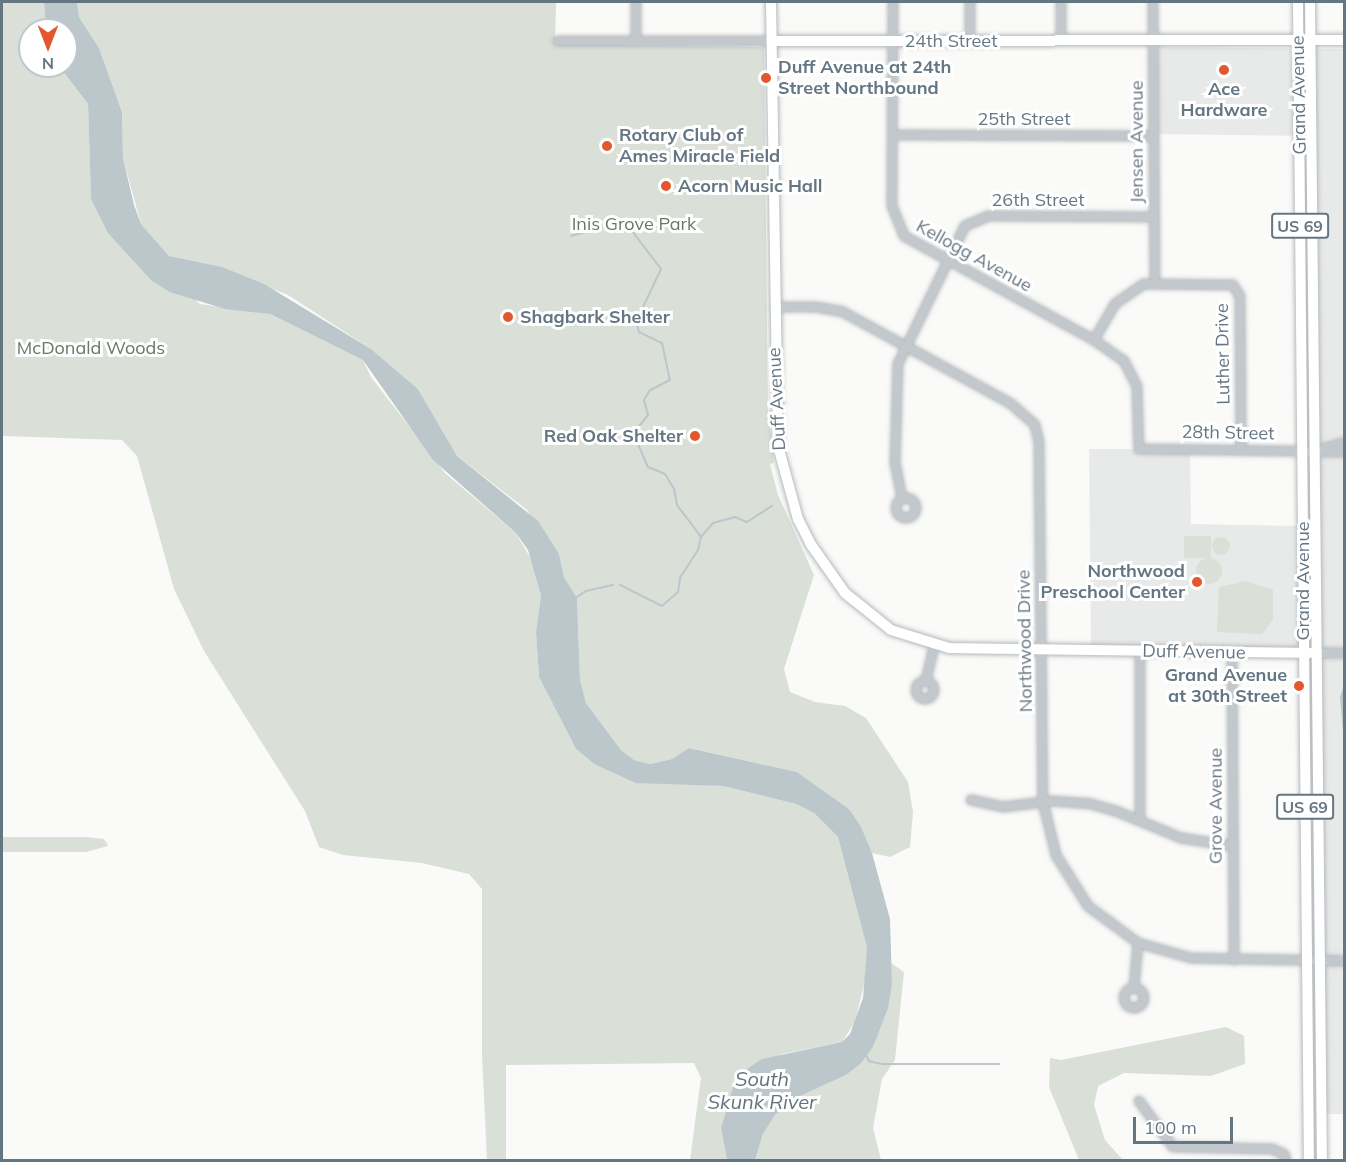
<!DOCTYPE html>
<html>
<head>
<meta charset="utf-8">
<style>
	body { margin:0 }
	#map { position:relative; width:1346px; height:1162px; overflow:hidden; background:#fafaf8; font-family:Mulish,sans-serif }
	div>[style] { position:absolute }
	.built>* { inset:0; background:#e8e9e9 }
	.green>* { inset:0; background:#dadfd7; transform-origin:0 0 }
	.round { border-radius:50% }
	.water>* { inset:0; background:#bbc7cb }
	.stream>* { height:2px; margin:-1px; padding:0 1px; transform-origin:1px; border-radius:1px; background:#bbc7cb }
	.roads { filter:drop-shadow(0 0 2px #b5babe) drop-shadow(0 0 2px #b5babe) }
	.minor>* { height:8px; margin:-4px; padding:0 4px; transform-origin:4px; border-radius:4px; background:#c3c8cc }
	.minor>.ring { margin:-4px; padding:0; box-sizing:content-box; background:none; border:8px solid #c3c8cc; border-radius:50% }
	.major>* { height:10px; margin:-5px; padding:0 5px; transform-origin:5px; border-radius:5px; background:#fff }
	.dots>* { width:16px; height:16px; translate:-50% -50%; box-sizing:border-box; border:3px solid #fff; border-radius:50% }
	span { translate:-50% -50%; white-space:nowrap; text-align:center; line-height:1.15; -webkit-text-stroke:6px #fff; paint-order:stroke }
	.shield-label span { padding:2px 4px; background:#fff; border:2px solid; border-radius:4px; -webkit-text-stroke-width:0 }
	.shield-label { font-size:16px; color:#657683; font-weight:700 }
	.street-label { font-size:18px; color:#657683 }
	.poi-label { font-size:18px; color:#657683; font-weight:700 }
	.left { translate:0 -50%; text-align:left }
	.right { translate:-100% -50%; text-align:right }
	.park-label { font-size:18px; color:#687a64 }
	.water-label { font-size:20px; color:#60757c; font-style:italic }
	.frame { position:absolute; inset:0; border:3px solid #657683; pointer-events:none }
	.north { position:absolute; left:18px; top:18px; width:60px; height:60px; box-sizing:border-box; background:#fff; border:2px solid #c1c8cd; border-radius:50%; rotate:180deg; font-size:16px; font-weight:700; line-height:24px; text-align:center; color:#657683 }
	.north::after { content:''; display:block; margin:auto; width:21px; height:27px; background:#e4572e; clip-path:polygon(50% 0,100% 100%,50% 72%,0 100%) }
	.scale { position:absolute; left:1133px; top:1117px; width:100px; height:27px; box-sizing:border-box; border:3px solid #657683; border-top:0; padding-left:8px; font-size:18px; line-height:21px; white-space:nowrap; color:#657683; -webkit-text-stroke:4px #fff; paint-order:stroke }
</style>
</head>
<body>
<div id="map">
	<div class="built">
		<div style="clip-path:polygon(1158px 47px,1344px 49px,1344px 1114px,1326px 1114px,1314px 136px,1155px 134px)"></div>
		<div style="clip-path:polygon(1089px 449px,1190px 449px,1191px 524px,1303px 526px,1303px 653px,1091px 650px)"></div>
	</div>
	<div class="green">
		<div style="clip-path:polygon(2px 2px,44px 2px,46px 30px,30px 30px,30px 66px,59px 66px,88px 104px,91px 199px,200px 304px,270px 314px,363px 360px,371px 377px,445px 473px,516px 533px,536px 568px,541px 595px,536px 632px,539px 677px,576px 749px,594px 764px,636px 782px,723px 786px,796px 804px,814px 813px,838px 837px,867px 948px,866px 976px,855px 1022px,842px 1042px,782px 1054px,733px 1086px,721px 1128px,727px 1160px,690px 1160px,701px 1078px,694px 1063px,506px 1065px,506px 1160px,487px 1160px,482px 1054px,482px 889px,469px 874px,422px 863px,343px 855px,319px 847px,305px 811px,204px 651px,174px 589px,137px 456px,122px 440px,2px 436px)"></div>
		<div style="clip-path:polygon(77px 2px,556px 2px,555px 44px,764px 47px,768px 414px,774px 463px,770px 464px,778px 495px,814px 575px,784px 669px,790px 692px,815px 702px,845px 706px,866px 718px,908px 782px,913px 812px,910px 847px,890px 857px,872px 853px,849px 809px,797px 772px,690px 748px,672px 759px,650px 764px,634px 760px,621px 750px,586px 703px,580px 680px,577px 598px,564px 577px,559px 554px,526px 509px,457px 456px,418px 389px,371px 349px,288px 295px,207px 264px,169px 256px,141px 224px,123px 158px,122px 112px,99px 48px,79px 17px)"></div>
		<div style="left:1184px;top:536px;width:27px;height:22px"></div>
		<div class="round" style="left:1212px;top:537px;width:18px;height:18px"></div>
		<div class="round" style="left:1196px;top:558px;width:26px;height:26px"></div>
		<div style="clip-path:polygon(1246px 581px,1273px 590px,1273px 620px,1262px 634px,1217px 632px,1219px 587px)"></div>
		<div style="clip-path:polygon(2px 837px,86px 837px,104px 839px,108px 846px,86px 852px,2px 852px)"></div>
		<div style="clip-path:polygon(891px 963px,904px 972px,895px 1060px,882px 1079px,873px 1128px,881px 1160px,755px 1160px,763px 1134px,775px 1115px,798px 1097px,846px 1075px,873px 1047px,892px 984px)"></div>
		<div style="clip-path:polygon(1226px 1027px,1244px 1036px,1245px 1064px,1211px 1076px,1124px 1073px,1098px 1086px,1094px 1105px,1105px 1140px,1123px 1160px,1079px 1160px,1049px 1087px,1050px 1058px,1061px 1060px)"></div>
	</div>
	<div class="water">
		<div style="clip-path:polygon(44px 2px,77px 2px,79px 17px,99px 48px,122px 112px,123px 158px,134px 205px,141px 224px,169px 256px,222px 267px,264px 284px,371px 349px,418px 389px,457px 456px,538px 521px,559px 554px,564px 577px,577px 598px,580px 680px,586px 703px,621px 750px,634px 760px,650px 764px,672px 759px,689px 748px,797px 772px,849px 809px,861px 827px,872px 853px,890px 919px,892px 984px,888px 1008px,873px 1047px,861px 1063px,846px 1075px,798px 1097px,775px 1115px,763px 1134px,755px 1160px,727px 1160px,721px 1128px,733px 1086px,744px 1071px,762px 1059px,842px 1042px,850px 1034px,863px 998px,867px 948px,838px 837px,814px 813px,796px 804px,723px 786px,636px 783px,594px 764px,576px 749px,539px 677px,536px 632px,541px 595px,528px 550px,516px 533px,433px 460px,363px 360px,270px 314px,225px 309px,170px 292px,152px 281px,108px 233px,91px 199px,88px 104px,59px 66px,66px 66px,66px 30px,46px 30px)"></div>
		<div style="clip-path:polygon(1344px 685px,1344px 743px,1340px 697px)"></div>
	</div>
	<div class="stream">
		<div style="left:571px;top:236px;width:48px;rotate:-15.8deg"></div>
		<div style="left:617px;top:223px;width:13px;rotate:18deg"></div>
		<div style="left:629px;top:227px;width:53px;rotate:52.7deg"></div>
		<div style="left:661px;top:269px;width:59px;rotate:115.3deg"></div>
		<div style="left:636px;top:322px;width:10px;rotate:73deg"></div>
		<div style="left:639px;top:332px;width:25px;rotate:26deg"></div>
		<div style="left:662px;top:343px;width:38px;rotate:78deg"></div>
		<div style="left:670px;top:380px;width:22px;rotate:153deg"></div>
		<div style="left:650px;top:390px;width:12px;rotate:121deg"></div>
		<div style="left:644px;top:400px;width:16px;rotate:75deg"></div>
		<div style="left:648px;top:415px;width:19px;rotate:129deg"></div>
		<div style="left:636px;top:430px;width:14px;rotate:82deg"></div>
		<div style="left:638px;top:444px;width:25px;rotate:67deg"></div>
		<div style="left:648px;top:467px;width:18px;rotate:22deg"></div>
		<div style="left:665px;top:474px;width:17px;rotate:59deg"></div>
		<div style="left:674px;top:489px;width:16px;rotate:79deg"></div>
		<div style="left:677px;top:505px;width:40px;rotate:53deg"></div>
		<div style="left:701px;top:537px;width:13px;rotate:103deg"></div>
		<div style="left:698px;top:550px;width:33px;rotate:123deg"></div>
		<div style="left:680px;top:578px;width:14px;rotate:98deg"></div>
		<div style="left:678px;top:592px;width:21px;rotate:139deg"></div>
		<div style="left:662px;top:606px;width:47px;rotate:-153.4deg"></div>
		<div style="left:701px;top:537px;width:18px;rotate:-49deg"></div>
		<div style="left:713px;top:523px;width:23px;rotate:-15deg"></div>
		<div style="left:735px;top:517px;width:13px;rotate:23deg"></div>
		<div style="left:747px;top:522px;width:30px;rotate:-33deg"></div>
		<div style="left:574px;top:599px;width:14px;rotate:-34deg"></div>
		<div style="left:586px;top:591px;width:28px;rotate:-13deg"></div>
		<div style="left:866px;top:1055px;width:7px;rotate:63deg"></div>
		<div style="left:869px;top:1061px;width:13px;rotate:13deg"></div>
		<div style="left:882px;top:1064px;width:117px"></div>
	</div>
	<div class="roads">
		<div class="minor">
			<div style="left:636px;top:2px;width:39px;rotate:90deg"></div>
			<div style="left:893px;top:2px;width:204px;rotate:90.3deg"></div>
			<div style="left:892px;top:206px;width:32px;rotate:68deg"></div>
			<div style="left:904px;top:236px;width:217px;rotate:28.7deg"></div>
			<div style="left:1094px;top:340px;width:37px;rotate:35deg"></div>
			<div style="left:1124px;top:361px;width:29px;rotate:63deg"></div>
			<div style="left:1137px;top:387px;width:62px;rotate:88.2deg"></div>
			<div style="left:1139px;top:449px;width:205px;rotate:0.8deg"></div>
			<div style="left:970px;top:2px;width:39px;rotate:90deg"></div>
			<div style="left:1153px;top:2px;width:280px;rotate:89.6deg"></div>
			<div style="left:558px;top:41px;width:215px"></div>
			<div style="left:1061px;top:41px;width:39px;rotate:-90deg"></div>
			<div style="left:894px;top:135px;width:260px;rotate:0.2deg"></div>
			<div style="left:774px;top:307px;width:42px"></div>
			<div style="left:816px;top:307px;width:27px;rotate:10deg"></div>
			<div style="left:843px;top:312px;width:190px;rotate:28.6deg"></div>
			<div style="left:1010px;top:403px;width:33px;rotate:41deg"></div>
			<div style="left:1035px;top:425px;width:18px;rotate:77deg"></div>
			<div style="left:1039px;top:443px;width:359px;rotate:89.4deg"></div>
			<div style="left:1043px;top:802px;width:55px;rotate:76.2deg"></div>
			<div style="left:1056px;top:855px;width:60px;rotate:57.9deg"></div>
			<div style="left:1088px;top:906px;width:62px;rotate:36.5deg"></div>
			<div style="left:1138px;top:943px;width:55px;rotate:15.8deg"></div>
			<div style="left:1191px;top:958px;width:153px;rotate:1.1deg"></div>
			<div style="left:1094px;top:340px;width:42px;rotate:-59.7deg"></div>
			<div style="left:1115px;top:304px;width:35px;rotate:-35deg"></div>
			<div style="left:1144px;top:284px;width:89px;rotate:0.6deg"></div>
			<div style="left:1233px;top:285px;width:13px;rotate:58deg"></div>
			<div style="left:1240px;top:296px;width:153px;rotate:89.6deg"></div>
			<div style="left:1323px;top:449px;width:22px;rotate:-16deg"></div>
			<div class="ring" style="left:896px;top:498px;width:12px;height:12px"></div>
			<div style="left:902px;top:498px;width:36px;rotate:-101deg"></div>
			<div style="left:895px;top:463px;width:99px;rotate:-88.3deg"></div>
			<div style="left:898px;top:364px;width:153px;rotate:-64.1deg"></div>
			<div style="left:965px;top:226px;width:25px;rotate:-23deg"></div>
			<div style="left:988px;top:216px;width:166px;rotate:0.3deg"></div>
			<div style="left:1140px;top:651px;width:169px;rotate:90deg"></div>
			<div style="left:1232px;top:652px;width:308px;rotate:89.6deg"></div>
			<div style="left:1316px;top:653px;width:28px"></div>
			<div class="ring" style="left:916px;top:681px;width:10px;height:10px"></div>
			<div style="left:926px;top:681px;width:36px;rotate:-77deg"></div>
			<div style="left:971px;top:800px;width:33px;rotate:12deg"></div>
			<div style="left:1003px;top:807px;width:49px;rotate:-7deg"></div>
			<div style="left:1052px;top:801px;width:39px;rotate:4deg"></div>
			<div style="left:1091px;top:804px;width:26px;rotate:16deg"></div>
			<div style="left:1116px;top:811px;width:70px;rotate:22.6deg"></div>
			<div style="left:1181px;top:838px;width:53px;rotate:8.7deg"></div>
			<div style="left:1134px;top:987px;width:44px;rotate:-84.8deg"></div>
			<div class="ring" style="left:1124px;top:988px;width:12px;height:12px"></div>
			<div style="left:1139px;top:1101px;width:57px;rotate:53.5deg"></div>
			<div style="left:1173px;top:1147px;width:99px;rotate:1.2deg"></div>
			<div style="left:1272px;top:1149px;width:13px;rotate:23deg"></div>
			<div style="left:1284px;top:1154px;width:6px;rotate:72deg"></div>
		</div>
		<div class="major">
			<div style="left:771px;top:2px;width:444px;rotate:89.1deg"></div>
			<div style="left:778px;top:446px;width:76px;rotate:74.7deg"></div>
			<div style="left:798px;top:519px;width:30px;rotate:63deg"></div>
			<div style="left:812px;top:546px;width:57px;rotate:54.9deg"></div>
			<div style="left:845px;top:593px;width:59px;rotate:38.8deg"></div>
			<div style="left:891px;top:630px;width:61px;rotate:17.2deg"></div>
			<div style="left:949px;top:648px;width:361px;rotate:0.8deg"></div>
			<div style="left:1298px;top:2px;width:1158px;rotate:89.46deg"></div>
			<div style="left:1310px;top:2px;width:1158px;rotate:89.41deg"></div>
			<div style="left:773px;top:41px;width:571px;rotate:-0.1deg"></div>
		</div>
	</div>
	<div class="dots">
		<div style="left:1224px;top:70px;background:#e4572e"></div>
		<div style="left:766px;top:78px;background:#e4572e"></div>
		<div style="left:607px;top:146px;background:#e4572e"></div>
		<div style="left:666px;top:186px;background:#e4572e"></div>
		<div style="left:508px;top:317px;background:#e4572e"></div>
		<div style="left:695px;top:436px;background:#e4572e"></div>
		<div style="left:1197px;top:582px;background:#e4572e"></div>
		<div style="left:1299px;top:686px;background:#e4572e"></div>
	</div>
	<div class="shield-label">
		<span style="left:1300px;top:226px">US 69</span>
		<span style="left:1305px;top:807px">US 69</span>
	</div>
	<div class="street-label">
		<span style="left:951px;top:41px">24th Street</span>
		<span style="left:1299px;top:95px;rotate:-91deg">Grand Avenue</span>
		<span style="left:1024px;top:119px">25th Street</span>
		<span style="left:1137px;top:142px;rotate:-90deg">Jensen Avenue</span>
		<span style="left:1038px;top:200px">26th Street</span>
		<span style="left:974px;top:256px;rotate:29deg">Kellogg Avenue</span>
		<span style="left:1223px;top:354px;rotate:-91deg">Luther Drive</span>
		<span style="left:777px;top:399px;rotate:-93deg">Duff Avenue</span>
		<span style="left:1228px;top:433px;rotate:1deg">28th Street</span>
		<span style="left:1303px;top:581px;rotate:-90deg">Grand Avenue</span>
		<span style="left:1025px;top:641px;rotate:-91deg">Northwood Drive</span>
		<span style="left:1194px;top:652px;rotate:1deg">Duff Avenue</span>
		<span style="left:1216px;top:806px;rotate:-90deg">Grove Avenue</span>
	</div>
	<div class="poi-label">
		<span class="left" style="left:778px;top:78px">Duff Avenue at 24th<br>Street Northbound</span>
		<span style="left:1224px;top:100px">Ace<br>Hardware</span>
		<span class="left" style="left:619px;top:146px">Rotary Club of<br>Ames Miracle Field</span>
		<span class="left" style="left:678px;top:186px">Acorn Music Hall</span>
		<span class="left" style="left:520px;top:317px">Shagbark Shelter</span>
		<span class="right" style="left:683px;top:436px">Red Oak Shelter</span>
		<span class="right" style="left:1185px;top:582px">Northwood<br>Preschool Center</span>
		<span class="right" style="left:1287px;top:686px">Grand Avenue<br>at 30th Street</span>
	</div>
	<div class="park-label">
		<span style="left:634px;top:224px">Inis Grove Park</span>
		<span style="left:91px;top:348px">McDonald Woods</span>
	</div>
	<div class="water-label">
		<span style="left:762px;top:1090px">South<br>Skunk River</span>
	</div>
	<div class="frame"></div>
	<div class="north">N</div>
	<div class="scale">100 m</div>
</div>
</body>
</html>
